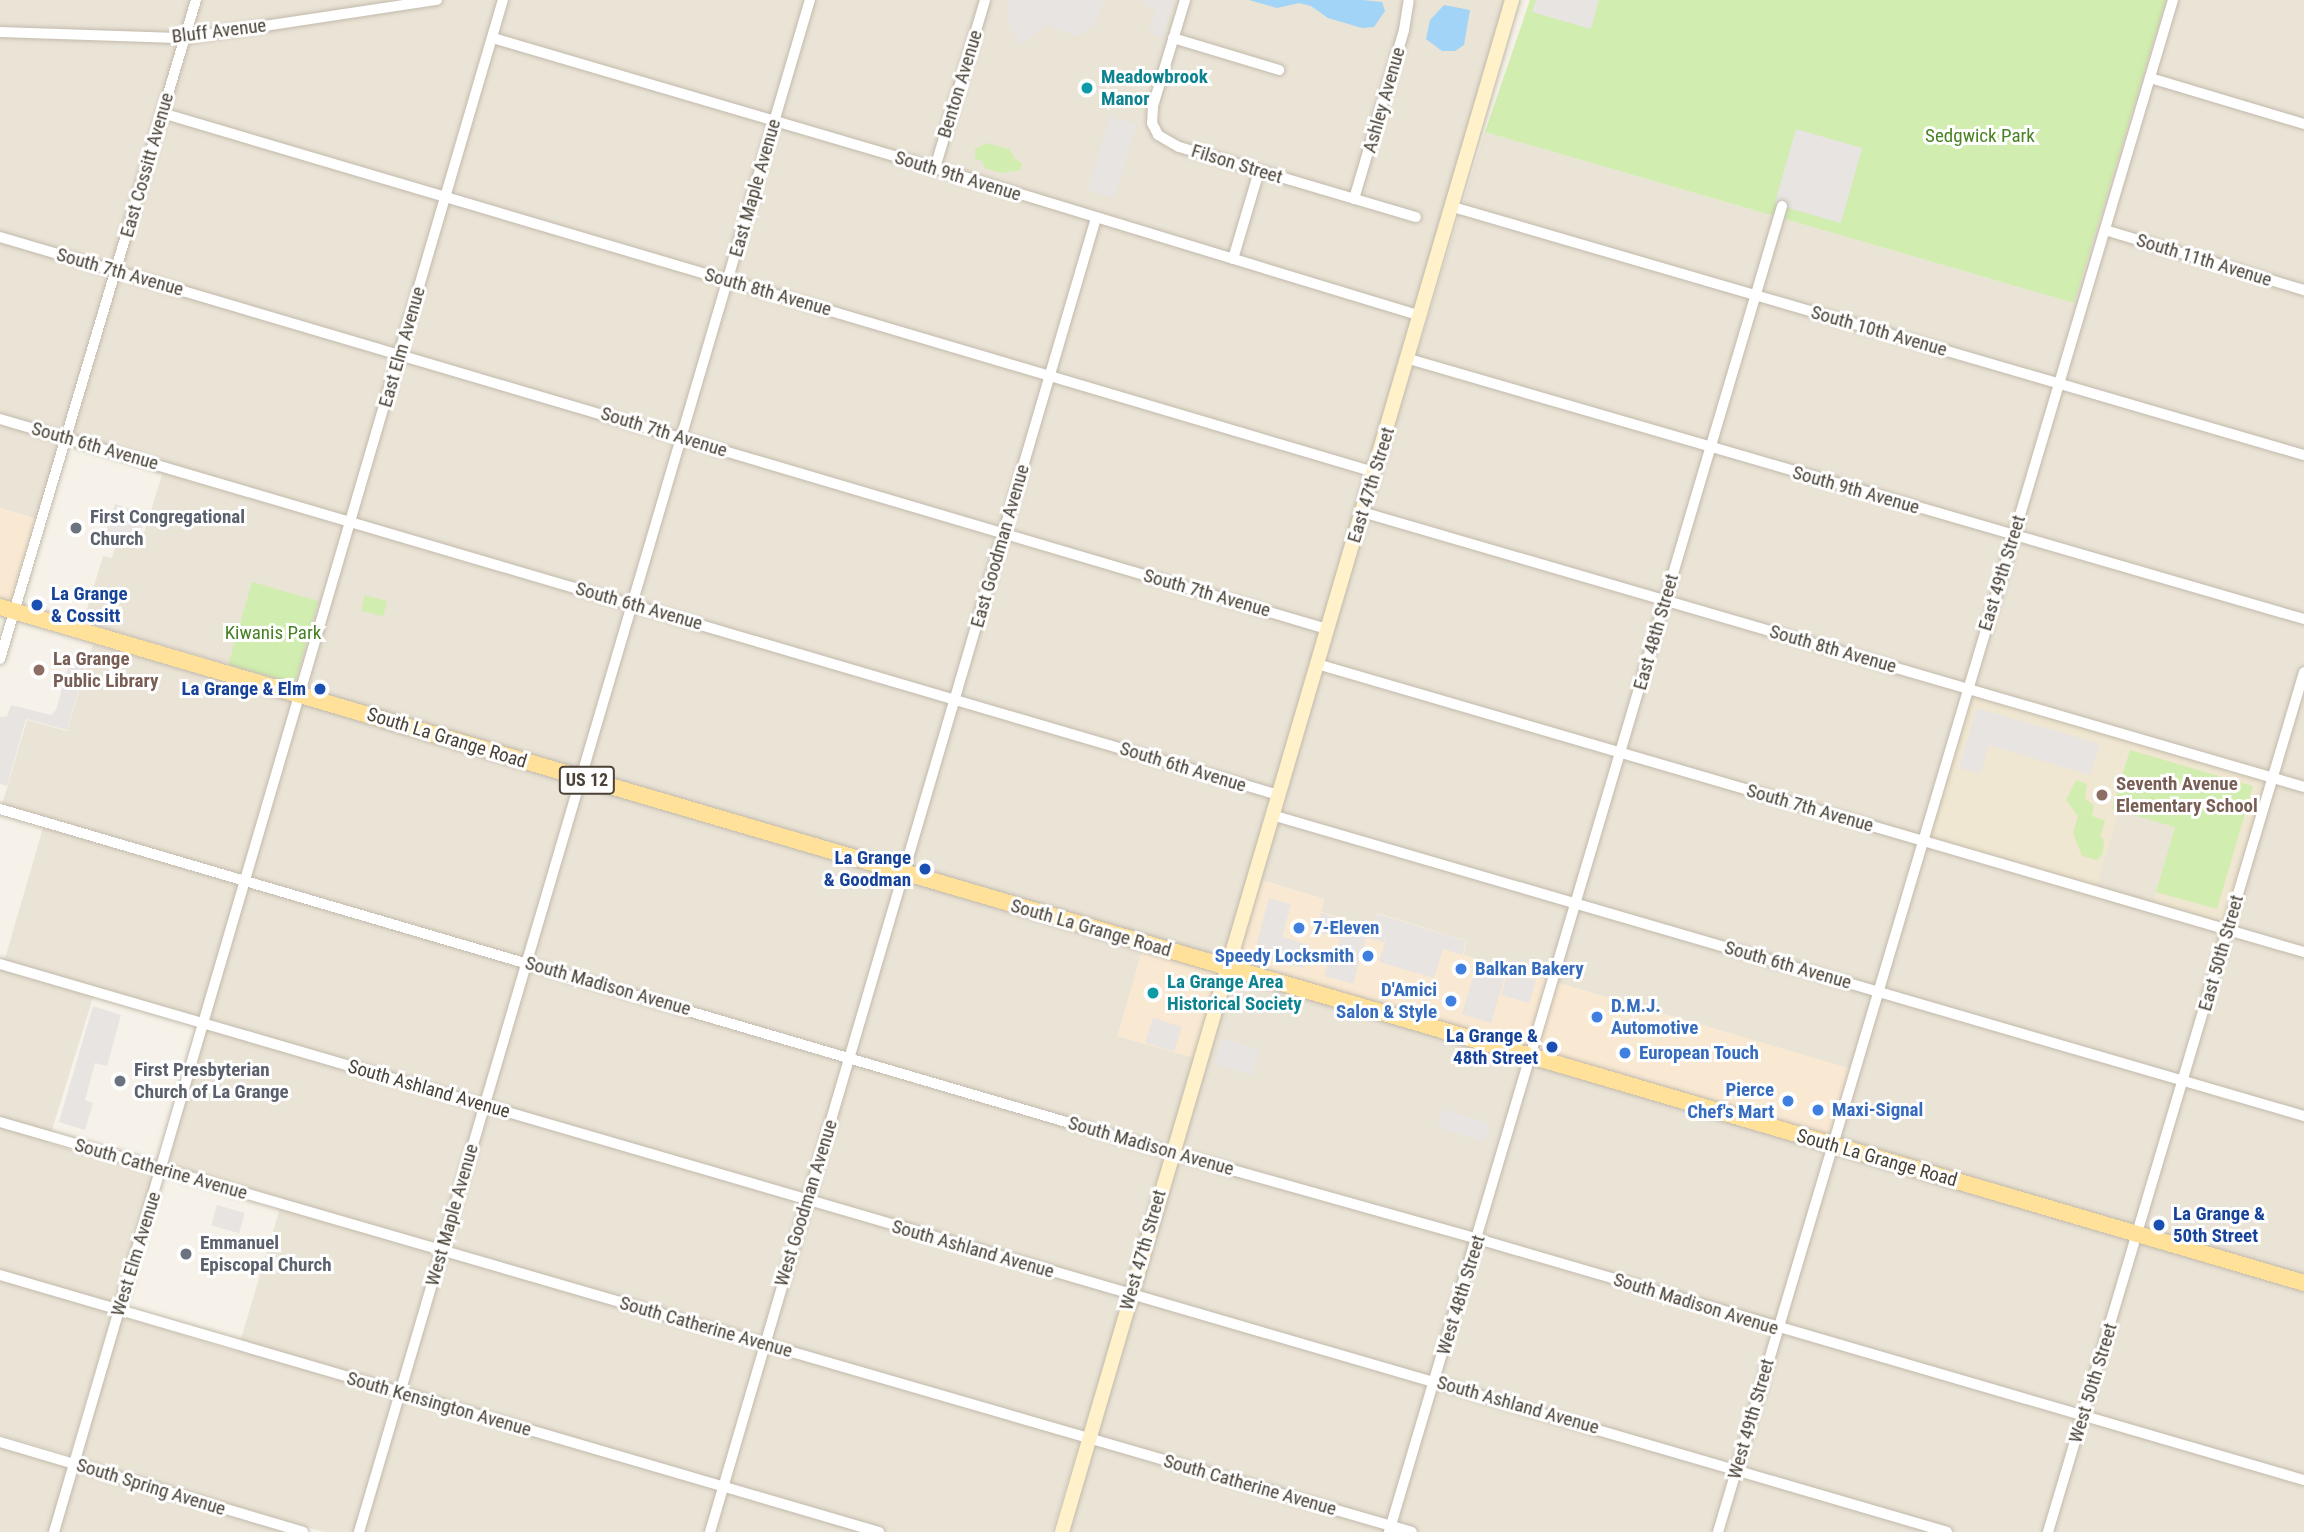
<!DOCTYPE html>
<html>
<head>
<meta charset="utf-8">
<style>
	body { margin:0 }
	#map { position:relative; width:2304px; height:1532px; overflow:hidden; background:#f6f2e9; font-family:"Roboto Condensed",sans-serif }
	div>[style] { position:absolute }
	.residential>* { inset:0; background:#eae4d7 }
	.commercial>* { inset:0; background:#f9e9d3; transform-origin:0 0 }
	.education>* { inset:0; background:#f0e7d2 }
	.green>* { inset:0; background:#d1edaf; transform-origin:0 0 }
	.parking>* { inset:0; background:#e7e4e1; transform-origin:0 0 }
	.water>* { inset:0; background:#a1d4f6 }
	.roads { filter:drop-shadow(0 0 2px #c2baab) drop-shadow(0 0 2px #c2baab) }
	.minor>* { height:10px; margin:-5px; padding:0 5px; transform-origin:5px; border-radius:5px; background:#fff }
	.secondary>* { height:14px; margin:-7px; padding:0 7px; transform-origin:7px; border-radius:7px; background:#fff2ca }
	.primary>* { height:16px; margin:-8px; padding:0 8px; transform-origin:8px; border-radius:8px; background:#ffe199 }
	.dots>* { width:19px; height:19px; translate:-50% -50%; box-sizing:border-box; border:4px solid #fff; border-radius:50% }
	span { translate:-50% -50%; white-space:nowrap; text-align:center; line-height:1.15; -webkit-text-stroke:6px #fff; paint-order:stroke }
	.shield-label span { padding:2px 5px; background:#fff; border:2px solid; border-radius:5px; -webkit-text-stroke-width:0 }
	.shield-label { font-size:18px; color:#4a4236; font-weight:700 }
	.street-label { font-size:19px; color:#4a4236 }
	.culture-label { font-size:19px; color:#0d838f; font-weight:700 }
	.left { translate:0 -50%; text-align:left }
	.park-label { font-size:19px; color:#488224 }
	.worship-label { font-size:19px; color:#5b616d; font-weight:700 }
	.transit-label { font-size:19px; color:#164399; font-weight:700 }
	.right { translate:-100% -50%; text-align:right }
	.education-label { font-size:19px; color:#785e54; font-weight:700 }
	.shop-label { font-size:19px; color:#366cbe; font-weight:700 }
</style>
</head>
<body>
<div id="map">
	<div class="residential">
		<div style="clip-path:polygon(0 0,1506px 0,1224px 964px,292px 689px,294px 683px,83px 622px,103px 556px,112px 558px,117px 542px,139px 549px,162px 475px,62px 446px,40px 520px,0 508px)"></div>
		<div style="clip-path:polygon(2166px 0,2304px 0,2304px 1279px,1831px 1140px,1463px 955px,1467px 941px,1377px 913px,1373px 927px,1321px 912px,1324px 899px,1255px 878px,1485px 132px,2074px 303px)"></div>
		<div style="clip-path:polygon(93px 644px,1144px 943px,1198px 1060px,1052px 1532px,324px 1532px,78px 1461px,121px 1316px,237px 1352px,283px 1198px,168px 1164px,209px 1019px,4px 962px,45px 821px,1px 808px,27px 720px,67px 731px)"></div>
		<div style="clip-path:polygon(0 967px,94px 994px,48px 1143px,153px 1175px,70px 1455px,0 1435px)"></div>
		<div style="clip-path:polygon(1230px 972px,2304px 1287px,2304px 1532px,1068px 1532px)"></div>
		<div style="clip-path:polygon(0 1447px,288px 1532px,0 1532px)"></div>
	</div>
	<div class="commercial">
		<div style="clip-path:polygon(0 508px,40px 520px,12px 608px,0 604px)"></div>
		<div style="clip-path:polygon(1255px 878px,1324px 899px,1321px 912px,1372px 927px,1377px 913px,1467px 941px,1464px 955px,1852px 1069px,1831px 1140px,1230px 963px)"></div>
		<div style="left:1144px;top:943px;width:83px;height:97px;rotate:16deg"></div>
	</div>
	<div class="education">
		<div style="clip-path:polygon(1969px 691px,2270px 779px,2226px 927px,2152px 904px,2175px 827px,2119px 811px,2096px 888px,1926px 837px)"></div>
	</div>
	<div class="green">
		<div style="clip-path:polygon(1530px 0,2166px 0,2074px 303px,1485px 132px)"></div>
		<div style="clip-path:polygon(987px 143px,1009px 149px,1016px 160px,1022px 163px,1020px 170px,1001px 173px,985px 168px,982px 161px,975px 159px,975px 149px)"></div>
		<div style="left:252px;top:582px;width:69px;height:86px;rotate:16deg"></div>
		<div style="left:365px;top:595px;width:23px;height:16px;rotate:15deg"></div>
		<div style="clip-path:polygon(2130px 750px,2253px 786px,2217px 909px,2156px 892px,2175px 827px,2112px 809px)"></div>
		<div style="clip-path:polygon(2076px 780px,2087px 784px,2085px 798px,2094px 806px,2092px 816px,2105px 821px,2100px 837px,2104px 839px,2103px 853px,2097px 860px,2082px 856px,2073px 833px,2078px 816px,2066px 800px)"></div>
	</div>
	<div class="parking">
		<div style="clip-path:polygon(1007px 0,1104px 0,1094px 26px,1085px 33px,1076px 36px,1046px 25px,1020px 46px,1009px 24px)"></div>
		<div style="clip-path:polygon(1144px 0,1174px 0,1163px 37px,1149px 33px,1156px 9px,1143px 4px)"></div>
		<div style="clip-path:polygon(1536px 0,1599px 0,1591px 29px,1532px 12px)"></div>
		<div style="left:1110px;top:116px;width:28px;height:77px;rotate:17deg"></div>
		<div style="left:1796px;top:129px;width:69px;height:78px;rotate:16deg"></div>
		<div style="left:115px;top:504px;width:33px;height:34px;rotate:18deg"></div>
		<div style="clip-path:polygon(71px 657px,87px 661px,67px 730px,26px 719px,7px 786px,0 784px,0 717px,7px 716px,11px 705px,51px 715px,56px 710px)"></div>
		<div style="clip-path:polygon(1977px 708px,2100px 744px,2090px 775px,1989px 745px,1980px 774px,1959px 768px)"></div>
		<div style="clip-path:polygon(1269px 898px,1291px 904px,1282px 937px,1309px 945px,1303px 968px,1254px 954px)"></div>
		<div style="clip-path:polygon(1321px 913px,1372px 929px,1377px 914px,1466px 941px,1462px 955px,1443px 949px,1434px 978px,1379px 962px,1388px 933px,1384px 942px,1366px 938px,1353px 984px,1324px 976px,1328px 963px,1333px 964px,1340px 939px,1315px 931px)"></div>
		<div style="clip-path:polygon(1484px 965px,1506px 972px,1491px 1023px,1462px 1014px,1475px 971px,1482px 973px)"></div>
		<div style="left:1508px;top:972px;width:29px;height:24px;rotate:16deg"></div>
		<div style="clip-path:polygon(93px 1006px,121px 1015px,107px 1066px,95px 1063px,85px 1100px,93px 1103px,85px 1130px,59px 1122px)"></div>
		<div style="left:1153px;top:1018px;width:30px;height:26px;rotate:17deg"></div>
		<div style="left:1222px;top:1038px;width:39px;height:27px;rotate:17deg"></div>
		<div style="left:1443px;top:1109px;width:49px;height:19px;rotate:17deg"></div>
		<div style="left:217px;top:1205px;width:29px;height:21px;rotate:16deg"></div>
	</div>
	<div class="water">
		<div style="clip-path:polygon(1249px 0,1362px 0,1382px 2px,1385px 11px,1374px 27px,1362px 28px,1328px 18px,1311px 6px,1299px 3px,1277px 8px)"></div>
		<div style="clip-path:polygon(1444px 5px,1470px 10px,1464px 45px,1455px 51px,1442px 51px,1426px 39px,1430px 20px)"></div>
	</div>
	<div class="roads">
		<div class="minor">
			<div style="left:1185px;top:0;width:111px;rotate:106.8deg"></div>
			<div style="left:1153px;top:106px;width:17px;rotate:93deg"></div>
			<div style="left:1152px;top:123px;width:13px;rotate:63deg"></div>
			<div style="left:1158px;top:135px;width:24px;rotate:30deg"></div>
			<div style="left:1179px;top:147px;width:247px;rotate:16.5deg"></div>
			<div style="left:0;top:32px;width:185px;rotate:1.9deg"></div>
			<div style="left:185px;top:38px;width:255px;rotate:-8.6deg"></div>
			<div style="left:493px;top:38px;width:461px;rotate:16.4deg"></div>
			<div style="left:935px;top:168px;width:508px;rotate:16.94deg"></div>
			<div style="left:1173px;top:38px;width:111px;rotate:16.8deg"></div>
			<div style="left:2150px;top:78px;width:161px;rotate:16.6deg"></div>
			<div style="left:162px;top:113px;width:1264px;rotate:16.5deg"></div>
			<div style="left:935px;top:168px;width:175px;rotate:-73.4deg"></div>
			<div style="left:1354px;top:199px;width:176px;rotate:-73.5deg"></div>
			<div style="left:1404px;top:30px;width:30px;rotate:-81deg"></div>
			<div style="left:1453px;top:207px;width:886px;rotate:16.25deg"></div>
			<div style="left:2105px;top:230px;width:208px;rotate:16.8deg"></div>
			<div style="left:0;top:237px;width:1384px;rotate:16.46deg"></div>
			<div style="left:1233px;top:259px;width:92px;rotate:-73.5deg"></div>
			<div style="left:1409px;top:359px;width:932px;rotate:16.2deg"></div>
			<div style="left:0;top:419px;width:1332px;rotate:16.39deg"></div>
			<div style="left:1362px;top:512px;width:981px;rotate:16.27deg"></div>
			<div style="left:0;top:659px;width:688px;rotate:-73.44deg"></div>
			<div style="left:1317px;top:664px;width:1028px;rotate:16.27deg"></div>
			<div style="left:0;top:809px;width:1221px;rotate:16.36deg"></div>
			<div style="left:1172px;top:1153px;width:318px;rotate:15.7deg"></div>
			<div style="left:1478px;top:1239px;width:860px;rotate:16.27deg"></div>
			<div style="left:1272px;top:815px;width:1075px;rotate:16.26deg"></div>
			<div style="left:0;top:964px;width:2028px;rotate:16.26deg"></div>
			<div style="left:0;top:1122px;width:1470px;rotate:16.19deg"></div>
			<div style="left:0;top:1275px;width:916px;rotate:16.3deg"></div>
			<div style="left:0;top:1442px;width:316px;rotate:16.5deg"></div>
			<div style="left:54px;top:1532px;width:1596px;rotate:-73.67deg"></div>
			<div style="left:359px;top:1532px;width:1597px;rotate:-73.6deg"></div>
			<div style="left:710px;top:1532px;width:1370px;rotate:-73.63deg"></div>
			<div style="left:1389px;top:1532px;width:1383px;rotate:-73.49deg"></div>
			<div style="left:1718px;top:1532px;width:1598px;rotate:-73.46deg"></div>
			<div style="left:2048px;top:1532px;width:897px;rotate:-73.42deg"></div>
		</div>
		<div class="secondary">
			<div style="left:1062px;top:1532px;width:1597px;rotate:-73.63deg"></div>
		</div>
		<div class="primary">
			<div style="left:0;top:607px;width:2401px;rotate:16.35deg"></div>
		</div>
	</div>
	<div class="dots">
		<div style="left:1087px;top:88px;background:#0f9aa8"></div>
		<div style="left:76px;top:528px;background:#6b7280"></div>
		<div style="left:37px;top:605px;background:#1a4fb4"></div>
		<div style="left:39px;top:670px;background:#8d6e63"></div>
		<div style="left:320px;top:689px;background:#1a4fb4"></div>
		<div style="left:2102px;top:795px;background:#8d6e63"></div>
		<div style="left:925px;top:869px;background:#1a4fb4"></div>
		<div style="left:1299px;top:928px;background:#3f7fe0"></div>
		<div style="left:1368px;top:956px;background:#3f7fe0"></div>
		<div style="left:1461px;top:969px;background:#3f7fe0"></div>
		<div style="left:1153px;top:993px;background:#0f9aa8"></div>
		<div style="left:1451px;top:1001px;background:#3f7fe0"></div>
		<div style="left:1597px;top:1017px;background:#3f7fe0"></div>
		<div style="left:1552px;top:1047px;background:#1a4fb4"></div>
		<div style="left:1625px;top:1053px;background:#3f7fe0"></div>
		<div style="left:120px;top:1081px;background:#6b7280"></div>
		<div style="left:1788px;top:1101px;background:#3f7fe0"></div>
		<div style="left:1818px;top:1110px;background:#3f7fe0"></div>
		<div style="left:2159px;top:1225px;background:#1a4fb4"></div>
		<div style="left:186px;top:1254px;background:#6b7280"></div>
	</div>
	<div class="shield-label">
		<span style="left:587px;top:780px">US 12</span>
	</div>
	<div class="street-label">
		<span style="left:219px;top:31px;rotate:-7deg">Bluff Avenue</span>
		<span style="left:960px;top:84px;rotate:-73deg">Benton Avenue</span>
		<span style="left:1384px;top:100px;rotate:-74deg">Ashley Avenue</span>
		<span style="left:1237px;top:164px;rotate:17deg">Filson Street</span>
		<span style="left:147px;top:165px;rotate:-74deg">East Cossitt Avenue</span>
		<span style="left:958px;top:176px;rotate:17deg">South 9th Avenue</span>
		<span style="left:755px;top:188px;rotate:-74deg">East Maple Avenue</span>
		<span style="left:2204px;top:260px;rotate:17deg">South 11th Avenue</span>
		<span style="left:120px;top:272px;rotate:16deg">South 7th Avenue</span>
		<span style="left:768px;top:292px;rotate:16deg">South 8th Avenue</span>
		<span style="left:1879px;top:331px;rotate:16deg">South 10th Avenue</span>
		<span style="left:402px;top:347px;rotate:-74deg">East Elm Avenue</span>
		<span style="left:664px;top:432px;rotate:17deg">South 7th Avenue</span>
		<span style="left:95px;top:446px;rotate:16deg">South 6th Avenue</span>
		<span style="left:1371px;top:485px;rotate:-73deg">East 47th Street</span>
		<span style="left:1856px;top:490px;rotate:16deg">South 9th Avenue</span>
		<span style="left:1000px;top:546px;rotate:-74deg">East Goodman Avenue</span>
		<span style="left:2002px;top:573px;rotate:-73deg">East 49th Street</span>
		<span style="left:1207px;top:593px;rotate:16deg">South 7th Avenue</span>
		<span style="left:639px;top:606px;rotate:16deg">South 6th Avenue</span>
		<span style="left:1656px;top:632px;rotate:-74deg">East 48th Street</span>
		<span style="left:1833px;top:649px;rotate:16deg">South 8th Avenue</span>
		<span style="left:447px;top:738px;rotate:17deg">South La Grange Road</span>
		<span style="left:1183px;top:767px;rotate:17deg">South 6th Avenue</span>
		<span style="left:1810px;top:808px;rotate:16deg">South 7th Avenue</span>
		<span style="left:1091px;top:928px;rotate:16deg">South La Grange Road</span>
		<span style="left:2221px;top:953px;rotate:-74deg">East 50th Street</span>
		<span style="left:1788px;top:965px;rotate:16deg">South 6th Avenue</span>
		<span style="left:608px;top:986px;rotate:16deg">South Madison Avenue</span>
		<span style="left:429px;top:1089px;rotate:16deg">South Ashland Avenue</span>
		<span style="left:1151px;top:1146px;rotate:16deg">South Madison Avenue</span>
		<span style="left:1877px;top:1158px;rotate:16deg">South La Grange Road</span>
		<span style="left:161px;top:1169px;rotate:16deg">South Catherine Avenue</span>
		<span style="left:806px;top:1203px;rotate:-73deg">West Goodman Avenue</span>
		<span style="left:452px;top:1215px;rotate:-74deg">West Maple Avenue</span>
		<span style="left:973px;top:1249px;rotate:16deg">South Ashland Avenue</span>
		<span style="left:1143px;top:1250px;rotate:-74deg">West 47th Street</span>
		<span style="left:136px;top:1254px;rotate:-73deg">West Elm Avenue</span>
		<span style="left:1461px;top:1295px;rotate:-73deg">West 48th Street</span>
		<span style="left:1696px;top:1304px;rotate:17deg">South Madison Avenue</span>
		<span style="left:706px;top:1327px;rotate:16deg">South Catherine Avenue</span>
		<span style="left:2093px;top:1383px;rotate:-73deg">West 50th Street</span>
		<span style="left:439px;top:1404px;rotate:16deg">South Kensington Avenue</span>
		<span style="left:1518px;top:1405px;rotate:16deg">South Ashland Avenue</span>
		<span style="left:1751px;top:1419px;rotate:-74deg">West 49th Street</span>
		<span style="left:1250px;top:1485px;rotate:16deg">South Catherine Avenue</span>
		<span style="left:151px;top:1487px;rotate:17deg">South Spring Avenue</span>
	</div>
	<div class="culture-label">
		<span class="left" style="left:1101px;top:88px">Meadowbrook<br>Manor</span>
		<span class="left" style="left:1167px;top:993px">La Grange Area<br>Historical Society</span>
	</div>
	<div class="park-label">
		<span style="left:1980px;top:136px">Sedgwick Park</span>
		<span style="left:273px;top:633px">Kiwanis Park</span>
	</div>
	<div class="worship-label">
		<span class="left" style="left:90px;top:528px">First Congregational<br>Church</span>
		<span class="left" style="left:134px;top:1081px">First Presbyterian<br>Church of La Grange</span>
		<span class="left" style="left:200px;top:1254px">Emmanuel<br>Episcopal Church</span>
	</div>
	<div class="transit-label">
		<span class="left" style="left:51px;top:605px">La Grange<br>&amp; Cossitt</span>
		<span class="right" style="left:306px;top:689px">La Grange &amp; Elm</span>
		<span class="right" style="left:911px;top:869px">La Grange<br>&amp; Goodman</span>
		<span class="right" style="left:1538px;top:1047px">La Grange &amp;<br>48th Street</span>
		<span class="left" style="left:2173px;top:1225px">La Grange &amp;<br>50th Street</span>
	</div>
	<div class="education-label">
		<span class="left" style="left:53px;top:670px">La Grange<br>Public Library</span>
		<span class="left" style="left:2116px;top:795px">Seventh Avenue<br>Elementary School</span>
	</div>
	<div class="shop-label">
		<span class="left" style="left:1313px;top:928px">7-Eleven</span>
		<span class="right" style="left:1354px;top:956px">Speedy Locksmith</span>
		<span class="left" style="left:1475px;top:969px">Balkan Bakery</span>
		<span class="right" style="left:1437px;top:1001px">D'Amici<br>Salon &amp; Style</span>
		<span class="left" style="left:1611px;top:1017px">D.M.J.<br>Automotive</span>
		<span class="left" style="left:1639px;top:1053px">European Touch</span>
		<span class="right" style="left:1774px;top:1101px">Pierce<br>Chef's Mart</span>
		<span class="left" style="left:1832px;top:1110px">Maxi-Signal</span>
	</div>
</div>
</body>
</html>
